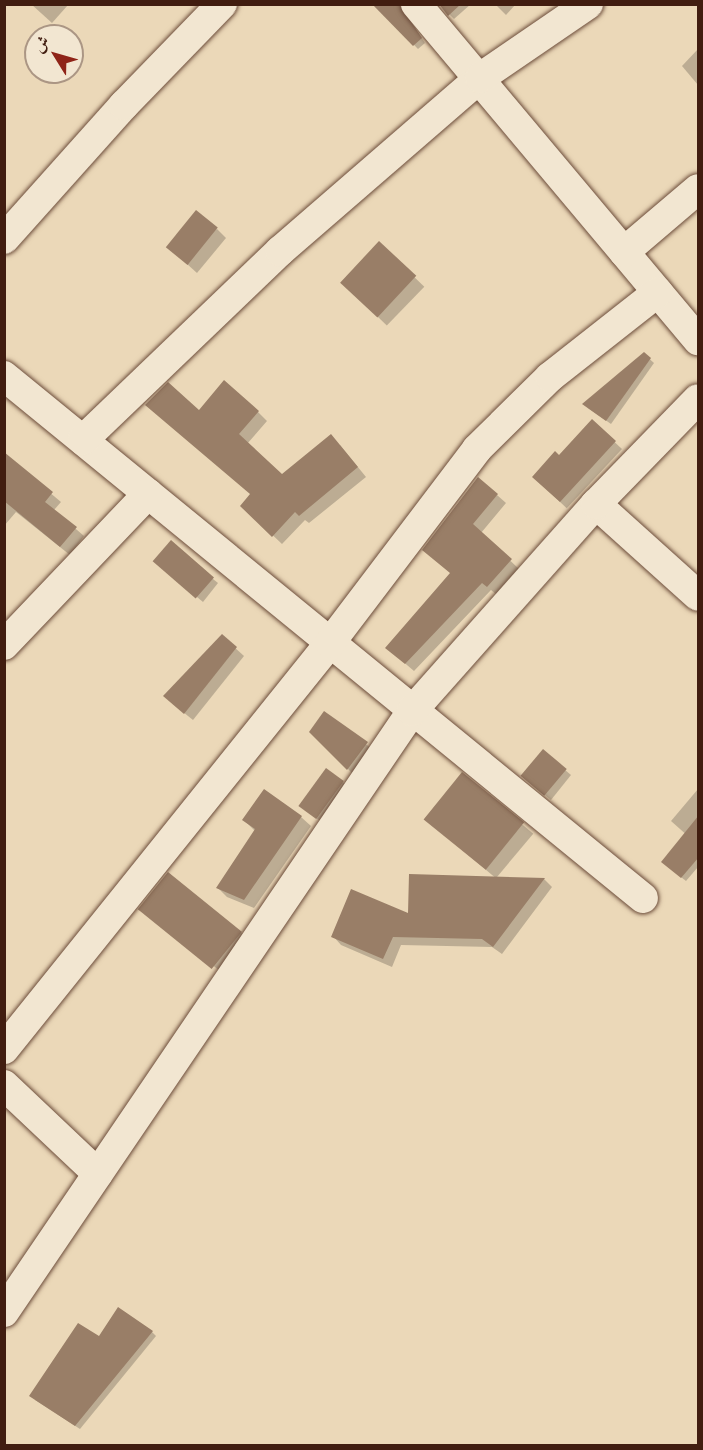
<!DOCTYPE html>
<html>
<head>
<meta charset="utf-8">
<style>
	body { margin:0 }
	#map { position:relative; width:703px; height:1450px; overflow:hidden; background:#ebd8b8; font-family:Alegreya,Amiri,serif }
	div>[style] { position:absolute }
	.shadow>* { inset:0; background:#0003; transform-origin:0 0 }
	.building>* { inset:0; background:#997e67; transform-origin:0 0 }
	.roads { filter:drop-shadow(0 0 2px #6c4c3a) drop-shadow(0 0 2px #6c4c3a) }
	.street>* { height:30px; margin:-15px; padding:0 15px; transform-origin:15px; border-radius:15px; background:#f2e6d1 }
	span { translate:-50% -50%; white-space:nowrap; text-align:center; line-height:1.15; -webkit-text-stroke:4.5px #f2e6d1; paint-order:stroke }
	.frame { position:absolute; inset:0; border:6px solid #411d10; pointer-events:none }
	.north { position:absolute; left:24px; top:24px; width:60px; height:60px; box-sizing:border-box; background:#f2e6d1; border:2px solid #ab9684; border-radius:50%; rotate:307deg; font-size:16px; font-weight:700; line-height:24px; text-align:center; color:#411d10 }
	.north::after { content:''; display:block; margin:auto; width:21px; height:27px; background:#8f2418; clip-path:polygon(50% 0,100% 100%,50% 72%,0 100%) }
</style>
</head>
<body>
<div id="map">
	<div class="shadow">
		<div style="clip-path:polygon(31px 4px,67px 4px,68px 5px,52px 23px)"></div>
		<div style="clip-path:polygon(439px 4px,471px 4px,454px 19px)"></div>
		<div style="clip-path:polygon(495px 4px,516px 4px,506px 15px)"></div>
		<div style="clip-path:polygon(403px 11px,425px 43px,418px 49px,387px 17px)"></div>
		<div style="clip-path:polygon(698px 49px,698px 85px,682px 66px)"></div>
		<div style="clip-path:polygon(217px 229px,226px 238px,197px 273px,177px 255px)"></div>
		<div style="left:379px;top:243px;width:63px;height:54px;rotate:44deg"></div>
		<div style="clip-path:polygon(644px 354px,654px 363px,611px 424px,588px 408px)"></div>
		<div style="clip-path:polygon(199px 412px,258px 412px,267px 421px,247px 444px,282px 476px,340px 445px,366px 477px,309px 523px,305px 520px,282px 544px,242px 506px,252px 495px)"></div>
		<div style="left:592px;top:421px;width:41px;height:81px;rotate:43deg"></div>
		<div style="clip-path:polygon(4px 454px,61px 502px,54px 510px,84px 536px,70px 555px,16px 512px,4px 526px)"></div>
		<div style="clip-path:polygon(497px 495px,506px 503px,481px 533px,519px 569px,496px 594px,491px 590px,414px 671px,387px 648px,452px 574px,424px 550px)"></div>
		<div style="clip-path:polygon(157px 564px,213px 579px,218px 583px,203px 602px)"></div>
		<div style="clip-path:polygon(222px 636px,244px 656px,193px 720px,173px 704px)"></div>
		<div style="clip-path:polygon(324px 713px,371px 748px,352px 773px,311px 732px)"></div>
		<div style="clip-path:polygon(543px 751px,571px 775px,551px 800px,527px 780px)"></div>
		<div style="left:462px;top:774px;width:93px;height:58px;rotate:40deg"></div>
		<div style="clip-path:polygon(343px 782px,347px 786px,323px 823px,305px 810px)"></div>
		<div style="clip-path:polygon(698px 789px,698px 845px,671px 821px)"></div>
		<div style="clip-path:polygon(301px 817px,311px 826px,254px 908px,227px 897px,218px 888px,255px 831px,244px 820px)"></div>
		<div style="clip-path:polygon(698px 854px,698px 867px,686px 881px,667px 866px)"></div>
		<div style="clip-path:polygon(544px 879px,552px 887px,502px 954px,492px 947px,401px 945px,392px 967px,341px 945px,333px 936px)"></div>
		<div style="clip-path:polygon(140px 909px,241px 932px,250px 940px,224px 974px)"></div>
		<div style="clip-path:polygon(152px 1332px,156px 1336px,80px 1429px,35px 1400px,99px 1338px)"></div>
	</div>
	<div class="building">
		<div style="clip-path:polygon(372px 4px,399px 4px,422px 38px,413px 46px)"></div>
		<div style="clip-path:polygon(439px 4px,461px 4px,448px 16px)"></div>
		<div style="left:196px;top:210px;width:28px;height:48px;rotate:39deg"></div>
		<div style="left:379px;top:241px;width:51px;height:57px;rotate:43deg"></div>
		<div style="clip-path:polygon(644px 352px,651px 358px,606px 421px,582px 404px)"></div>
		<div style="clip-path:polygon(224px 380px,259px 411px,239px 434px,282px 474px,331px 434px,358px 467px,299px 516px,295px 512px,272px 537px,240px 506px,250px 494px,145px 405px,168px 382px,199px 410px)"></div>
		<div style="clip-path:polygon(592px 419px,616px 441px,560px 502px,532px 477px,555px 451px,559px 455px)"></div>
		<div style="clip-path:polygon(4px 452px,53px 492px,45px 502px,77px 527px,60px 547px,4px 501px)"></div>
		<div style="clip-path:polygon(478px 477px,498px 494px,473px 524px,512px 559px,487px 587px,482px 583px,405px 664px,385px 648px,450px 573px,422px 550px)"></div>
		<div style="left:171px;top:540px;width:57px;height:28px;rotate:41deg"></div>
		<div style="clip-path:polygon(222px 634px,237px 647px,184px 714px,163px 696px)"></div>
		<div style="clip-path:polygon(324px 711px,368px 742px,347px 770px,309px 732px)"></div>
		<div style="left:543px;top:749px;width:31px;height:35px;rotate:40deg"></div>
		<div style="left:326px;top:768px;width:22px;height:47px;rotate:36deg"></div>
		<div style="left:462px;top:772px;width:80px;height:61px;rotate:39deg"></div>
		<div style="clip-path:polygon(264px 789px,302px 816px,244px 900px,216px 888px,255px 829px,242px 820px)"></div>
		<div style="clip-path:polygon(699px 815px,699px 857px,681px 878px,661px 862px)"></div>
		<div style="left:168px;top:872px;width:95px;height:48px;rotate:39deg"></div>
		<div style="clip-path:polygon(409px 874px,545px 878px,493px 947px,482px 939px,393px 937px,383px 959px,331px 937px,351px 889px,408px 913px)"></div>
		<div style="clip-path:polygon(118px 1307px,153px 1331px,75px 1426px,29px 1396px,78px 1323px,99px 1336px)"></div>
	</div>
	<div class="roads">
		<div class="street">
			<div style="left:416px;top:4px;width:439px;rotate:50deg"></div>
			<div style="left:4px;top:239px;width:180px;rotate:-48.2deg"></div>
			<div style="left:124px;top:105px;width:141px;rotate:-45.9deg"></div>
			<div style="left:624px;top:252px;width:97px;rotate:-40.4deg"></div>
			<div style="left:4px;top:376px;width:825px;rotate:39.25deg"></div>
			<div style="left:83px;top:440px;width:273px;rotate:-43.8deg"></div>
			<div style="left:280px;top:251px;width:264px;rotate:-40.9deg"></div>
			<div style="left:480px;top:78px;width:131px;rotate:-34.4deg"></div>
			<div style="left:596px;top:504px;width:137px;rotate:42deg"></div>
			<div style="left:4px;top:645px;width:209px;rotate:-46.4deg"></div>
			<div style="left:4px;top:1049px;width:521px;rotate:-51.24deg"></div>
			<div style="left:330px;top:643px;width:243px;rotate:-52.8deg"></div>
			<div style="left:477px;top:449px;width:103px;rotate:-44.6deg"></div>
			<div style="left:550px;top:377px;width:137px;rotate:-38.2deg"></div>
			<div style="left:4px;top:1085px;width:129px;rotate:43.4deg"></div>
			<div style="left:4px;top:1312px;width:726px;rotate:-55.83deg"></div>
			<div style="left:412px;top:711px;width:277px;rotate:-48.4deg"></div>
			<div style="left:596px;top:504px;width:146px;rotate:-45.8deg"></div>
		</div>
	</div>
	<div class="frame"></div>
	<div class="north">ش</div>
</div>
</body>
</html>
